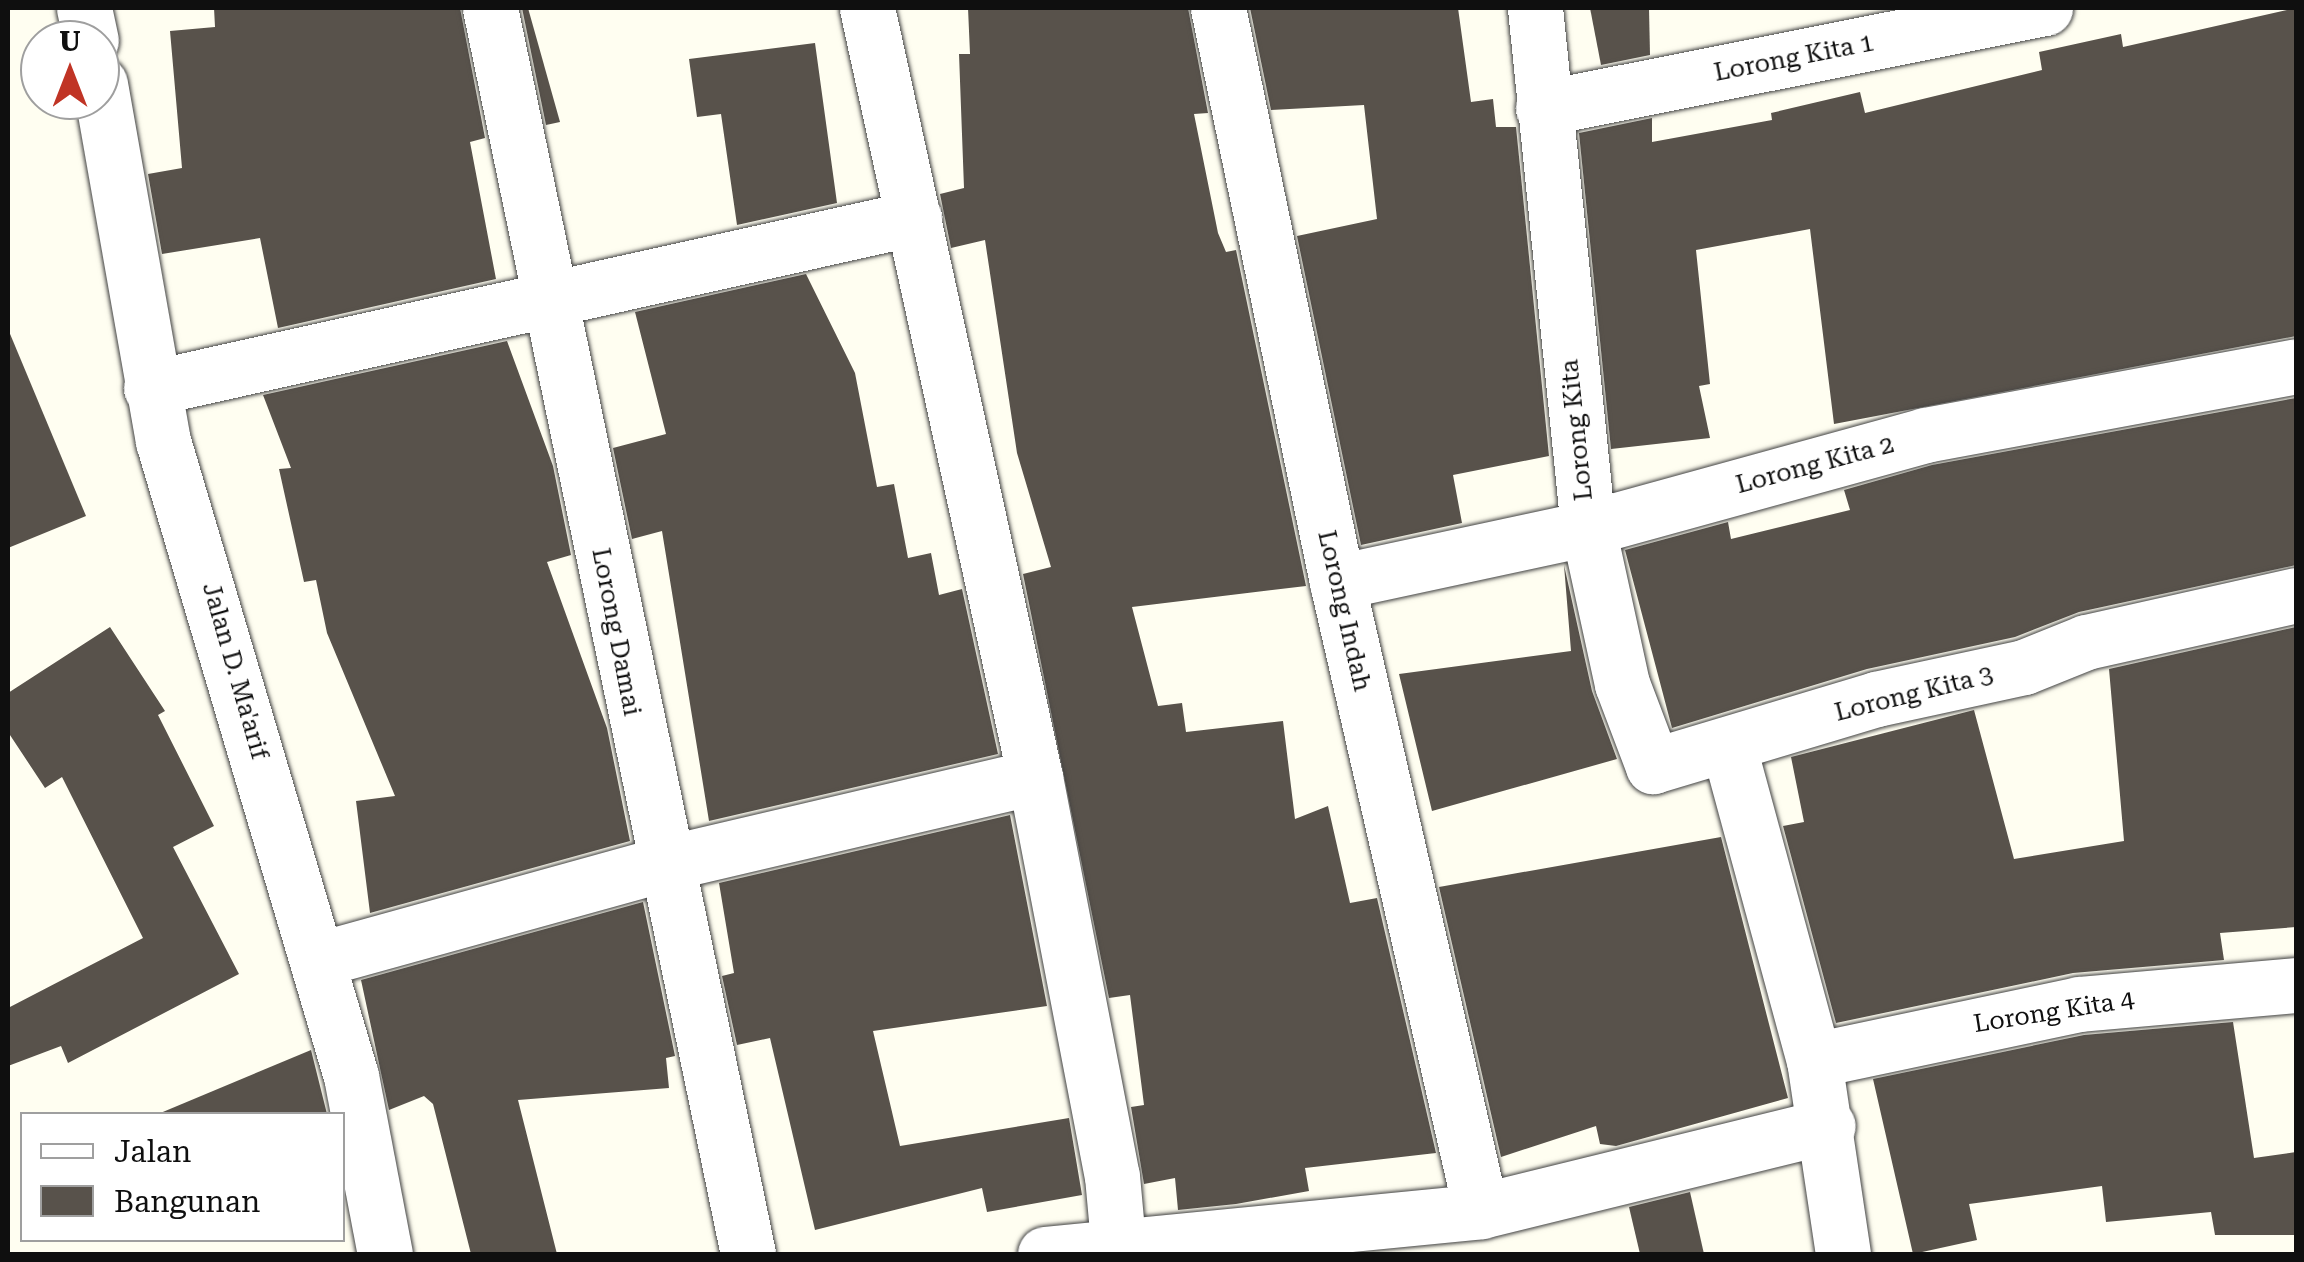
<!DOCTYPE html>
<html>
<head>
<meta charset="utf-8">
<style>
	body { margin:0 }
	#map { position:relative; width:2304px; height:1262px; overflow:hidden; background:#fffef1; font-family:"Roboto Serif",serif }
	div>[style] { position:absolute }
	.building>* { inset:0; background:#58524b }
	.roads { filter:drop-shadow(0 0 2px #424242) drop-shadow(0 0 2px #424242) }
	.minor>* { height:55px; margin:-27.5px; padding:0 27.5px; transform-origin:27.5px; border-radius:27.5px; background:#fff }
	span { translate:-50% -50%; white-space:nowrap; text-align:center; line-height:1.15; -webkit-text-stroke:10px #fff; paint-order:stroke }
	.street-label { font-size:25px; color:#0f0f0f }
	.frame { position:absolute; inset:0; border:10px solid #0f0f0f; pointer-events:none }
	.legend { position:absolute; left:20px; top:1112px; width:325px; height:130px; box-sizing:border-box; background:#fff; border:2px solid #9f9f9f; margin:0; padding:12px 18px; list-style:none; font-size:30px; color:#0f0f0f }
	.legend li { display:flex; align-items:center; gap:20px; height:50px }
	.legend b { width:50px; border:2px solid #9f9f9f }
	.north { position:absolute; left:20px; top:20px; width:100px; height:100px; box-sizing:border-box; background:#fff; border:2px solid #9f9f9f; border-radius:50%; rotate:0deg; font-size:28px; font-weight:700; line-height:40px; text-align:center; color:#0f0f0f }
	.north::after { content:''; display:block; margin:auto; width:35px; height:45px; background:#c03425; clip-path:polygon(50% 0,100% 100%,50% 72%,0 100%) }
</style>
</head>
<body>
<div id="map">
	<div class="building">
		<div style="clip-path:polygon(214px 8px,460px 8px,485px 138px,470px 142px,496px 279px,278px 328px,260px 238px,162px 254px,148px 174px,182px 168px,170px 31px,215px 27px)"></div>
		<div style="clip-path:polygon(522px 8px,528px 8px,560px 122px,546px 125px)"></div>
		<div style="clip-path:polygon(968px 8px,1188px 8px,1208px 113px,1194px 114px,1218px 233px,1226px 252px,1236px 250px,1306px 586px,1132px 607px,1158px 706px,1182px 703px,1186px 732px,1283px 721px,1295px 819px,1328px 806px,1350px 903px,1377px 898px,1436px 1153px,1305px 1168px,1309px 1191px,1236px 1204px,1178px 1210px,1175px 1178px,1144px 1184px,1131px 1107px,1144px 1105px,1130px 995px,1109px 998px,1023px 574px,1051px 567px,1017px 453px,985px 240px,951px 248px,940px 194px,964px 188px,959px 54px,970px 54px)"></div>
		<div style="clip-path:polygon(1250px 8px,1458px 8px,1471px 102px,1493px 99px,1496px 127px,1516px 127px,1549px 456px,1453px 475px,1462px 523px,1361px 545px,1297px 236px,1377px 219px,1364px 105px,1271px 110px)"></div>
		<div style="clip-path:polygon(1590px 8px,1649px 8px,1650px 55px,1601px 65px)"></div>
		<div style="clip-path:polygon(2296px 8px,2296px 336px,1834px 424px,1810px 229px,1696px 250px,1710px 384px,1699px 386px,1710px 438px,1611px 449px,1579px 133px,1652px 118px,1652px 142px,1772px 120px,1771px 113px,1860px 92px,1865px 113px,2042px 70px,2039px 52px,2121px 34px,2123px 47px)"></div>
		<div style="clip-path:polygon(815px 43px,837px 203px,737px 225px,721px 114px,697px 117px,689px 59px)"></div>
		<div style="clip-path:polygon(806px 274px,855px 373px,877px 487px,894px 484px,908px 558px,931px 553px,939px 595px,962px 589px,998px 754px,709px 821px,662px 531px,632px 539px,613px 448px,666px 434px,635px 312px)"></div>
		<div style="clip-path:polygon(8px 329px,86px 516px,8px 548px)"></div>
		<div style="clip-path:polygon(507px 341px,553px 466px,571px 555px,547px 562px,607px 728px,630px 841px,370px 913px,356px 801px,395px 796px,327px 633px,316px 580px,304px 582px,279px 469px,291px 468px,263px 395px)"></div>
		<div style="clip-path:polygon(2296px 398px,2296px 565px,2079px 612px,2015px 637px,1867px 669px,1672px 728px,1625px 550px,1728px 522px,1731px 539px,1850px 510px,1844px 490px,1932px 465px)"></div>
		<div style="clip-path:polygon(1564px 565px,1592px 691px,1617px 759px,1432px 811px,1399px 674px,1571px 651px)"></div>
		<div style="clip-path:polygon(110px 627px,165px 711px,158px 715px,214px 826px,173px 847px,239px 974px,68px 1063px,61px 1046px,8px 1066px,8px 1008px,143px 938px,62px 777px,45px 788px,8px 732px,8px 693px)"></div>
		<div style="clip-path:polygon(2296px 627px,2296px 927px,2220px 933px,2224px 960px,2073px 973px,1836px 1023px,1783px 826px,1804px 822px,1791px 757px,1974px 710px,2014px 859px,2124px 841px,2109px 669px)"></div>
		<div style="clip-path:polygon(1010px 815px,1047px 1006px,873px 1031px,900px 1146px,1069px 1118px,1082px 1195px,987px 1212px,982px 1188px,815px 1230px,770px 1038px,737px 1045px,722px 976px,734px 973px,719px 883px)"></div>
		<div style="clip-path:polygon(1721px 837px,1788px 1098px,1616px 1146px,1600px 1144px,1596px 1126px,1501px 1157px,1439px 887px)"></div>
		<div style="clip-path:polygon(643px 902px,675px 1056px,666px 1058px,669px 1088px,518px 1100px,557px 1254px,471px 1254px,433px 1104px,424px 1096px,389px 1110px,361px 980px)"></div>
		<div style="clip-path:polygon(2233px 1022px,2254px 1158px,2296px 1152px,2296px 1235px,2215px 1235px,2211px 1212px,2106px 1222px,2102px 1186px,1969px 1204px,1977px 1240px,1913px 1254px,1873px 1079px,2084px 1035px)"></div>
		<div style="clip-path:polygon(311px 1050px,327px 1114px,158px 1114px)"></div>
		<div style="clip-path:polygon(1690px 1192px,1704px 1254px,1640px 1254px,1629px 1207px)"></div>
	</div>
	<div class="roads">
		<div class="minor">
			<div style="left:84px;top:8px;width:33px;rotate:78deg"></div>
			<div style="left:490px;top:8px;width:1272px;rotate:78.3deg"></div>
			<div style="left:867px;top:8px;width:787px;rotate:77.68deg"></div>
			<div style="left:1035px;top:777px;width:406px;rotate:79.1deg"></div>
			<div style="left:1112px;top:1176px;width:66px;rotate:84.8deg"></div>
			<div style="left:1218px;top:8px;width:586px;rotate:78.29deg"></div>
			<div style="left:1337px;top:582px;width:645px;rotate:77.11deg"></div>
			<div style="left:1535px;top:8px;width:523px;rotate:84.18deg"></div>
			<div style="left:1588px;top:528px;width:160px;rotate:77.7deg"></div>
			<div style="left:1622px;top:684px;width:88px;rotate:69.3deg"></div>
			<div style="left:1653px;top:766px;width:233px;rotate:-16.7deg"></div>
			<div style="left:1876px;top:699px;width:151px;rotate:-12.2deg"></div>
			<div style="left:2024px;top:667px;width:67px;rotate:-22deg"></div>
			<div style="left:2086px;top:642px;width:215px;rotate:-12.6deg"></div>
			<div style="left:100px;top:84px;width:363px;rotate:80deg"></div>
			<div style="left:163px;top:441px;width:662px;rotate:73.51deg"></div>
			<div style="left:351px;top:1076px;width:181px;rotate:79.2deg"></div>
			<div style="left:1543px;top:108px;width:512px;rotate:-11.27deg"></div>
			<div style="left:151px;top:388px;width:782px;rotate:-12.56deg"></div>
			<div style="left:1337px;top:582px;width:257px;rotate:-12.1deg"></div>
			<div style="left:1588px;top:528px;width:350px;rotate:-15.4deg"></div>
			<div style="left:1925px;top:435px;width:377px;rotate:-10.5deg"></div>
			<div style="left:1729px;top:748px;width:323px;rotate:74.8deg"></div>
			<div style="left:1814px;top:1060px;width:196px;rotate:81.5deg"></div>
			<div style="left:317px;top:960px;width:359px;rotate:-15.5deg"></div>
			<div style="left:663px;top:864px;width:382px;rotate:-13.2deg"></div>
			<div style="left:1814px;top:1060px;width:271px;rotate:-11.9deg"></div>
			<div style="left:2079px;top:1004px;width:218px;rotate:-5deg"></div>
			<div style="left:1045px;top:1254px;width:438px;rotate:-5.6deg"></div>
			<div style="left:1481px;top:1211px;width:357px;rotate:-13.8deg"></div>
		</div>
	</div>
	<div class="street-label">
		<span style="left:1794px;top:58px;rotate:-11deg">Lorong Kita 1</span>
		<span style="left:1577px;top:430px;rotate:-96deg">Lorong Kita</span>
		<span style="left:1815px;top:465px;rotate:-15deg">Lorong Kita 2</span>
		<span style="left:1344px;top:611px;rotate:77deg">Lorong Indah</span>
		<span style="left:616px;top:632px;rotate:79deg">Lorong Damai</span>
		<span style="left:235px;top:671px;rotate:74deg">Jalan D. Ma'arif</span>
		<span style="left:1914px;top:694px;rotate:-14deg">Lorong Kita 3</span>
		<span style="left:2054px;top:1012px;rotate:-9deg">Lorong Kita 4</span>
	</div>
	<div class="frame"></div>
	<ul class="legend">
	<li><b style="height:12px;background:#fff"></b>Jalan</li>
	<li><b style="height:28px;background:#58524b"></b>Bangunan</li>
	</ul>
	<div class="north">U</div>
</div>
</body>
</html>
